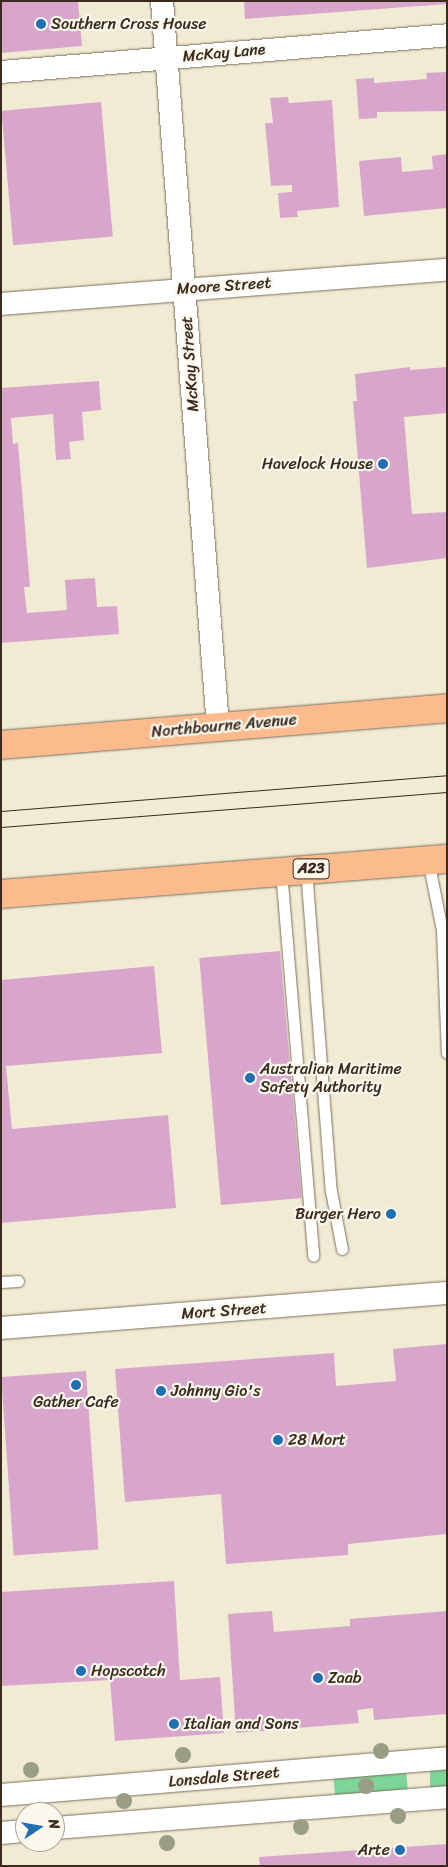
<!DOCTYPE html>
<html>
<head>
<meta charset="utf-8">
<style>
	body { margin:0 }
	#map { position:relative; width:448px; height:1867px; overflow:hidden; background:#f1ebd3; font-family:Sriracha,sans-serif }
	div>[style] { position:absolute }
	.green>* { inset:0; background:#7ed598; transform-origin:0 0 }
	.building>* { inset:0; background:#d8a6cc; transform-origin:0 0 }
	.roads { filter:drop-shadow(0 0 1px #7b6e5d) drop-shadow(0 0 1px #7b6e5d) }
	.lane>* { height:11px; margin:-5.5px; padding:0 5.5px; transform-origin:5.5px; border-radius:5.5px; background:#fff }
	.street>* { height:22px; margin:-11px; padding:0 11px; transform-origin:11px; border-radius:11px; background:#fff }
	.highway>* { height:28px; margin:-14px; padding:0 14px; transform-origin:14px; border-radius:14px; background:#fbbb8d }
	.tram>* { height:1px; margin:-0.5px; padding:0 0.5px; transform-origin:0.5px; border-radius:0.5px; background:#3b2a1e }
	.trees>* { width:16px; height:16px; margin:-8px; border-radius:50%; background:#989d84 }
	.dots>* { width:14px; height:14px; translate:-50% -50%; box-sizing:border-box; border:2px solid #fbf7ec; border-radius:50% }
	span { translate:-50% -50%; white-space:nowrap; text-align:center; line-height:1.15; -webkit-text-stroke:4.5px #fbf7ec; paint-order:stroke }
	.shield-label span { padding:1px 4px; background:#fbf7ec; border:1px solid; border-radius:4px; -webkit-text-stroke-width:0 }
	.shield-label { font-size:15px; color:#3b2a1e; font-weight:700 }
	.poi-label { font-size:16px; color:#3b2a1e }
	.left { translate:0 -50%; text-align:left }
	.right { translate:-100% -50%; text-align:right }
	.street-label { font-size:16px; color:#3b2a1e }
	.frame { position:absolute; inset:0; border:2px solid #3b2a1e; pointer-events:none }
	.north { position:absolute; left:15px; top:1802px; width:50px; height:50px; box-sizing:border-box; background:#fbf7ec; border:1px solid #aea59a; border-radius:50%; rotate:78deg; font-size:14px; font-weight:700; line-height:20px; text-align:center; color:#3b2a1e }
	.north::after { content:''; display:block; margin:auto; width:18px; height:22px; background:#1f6fb2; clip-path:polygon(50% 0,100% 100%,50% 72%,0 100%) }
</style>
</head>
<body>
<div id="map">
	<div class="green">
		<div style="left:406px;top:1769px;width:24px;height:73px;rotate:85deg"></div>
		<div style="left:447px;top:1770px;width:19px;height:17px;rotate:90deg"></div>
	</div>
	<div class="building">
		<div style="clip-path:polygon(1px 1px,78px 1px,82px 46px,1px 53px)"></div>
		<div style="clip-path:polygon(244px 1px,447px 1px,447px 4px,245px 19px)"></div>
		<div style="clip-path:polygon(446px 72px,447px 111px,377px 112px,377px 118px,359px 119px,356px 79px,374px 78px,374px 83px,427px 79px,426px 73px)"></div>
		<div style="clip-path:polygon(288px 97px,289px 103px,332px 100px,339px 207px,297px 211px,298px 217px,280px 218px,278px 193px,292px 192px,292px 185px,271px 186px,265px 123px,273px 123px,270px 98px)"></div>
		<div style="left:101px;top:102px;width:135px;height:100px;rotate:85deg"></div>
		<div style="clip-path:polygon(447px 154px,447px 208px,364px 216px,359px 161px,401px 157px,402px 172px,433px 169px,432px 156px)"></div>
		<div style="clip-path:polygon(410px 367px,410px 370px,447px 367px,447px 413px,404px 417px,412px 514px,447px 512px,447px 558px,367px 568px,353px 401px,357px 401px,355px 374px)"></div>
		<div style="clip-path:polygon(99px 381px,101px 410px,82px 412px,84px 440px,69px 442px,71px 459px,56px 460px,53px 414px,11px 418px,13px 444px,18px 443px,30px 587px,24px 587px,27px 613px,67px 610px,65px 580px,95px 578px,97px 607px,117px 606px,119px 634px,1px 643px,1px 388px)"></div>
		<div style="left:280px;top:951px;width:248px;height:81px;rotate:85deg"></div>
		<div style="clip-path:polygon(154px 966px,162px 1053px,6px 1066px,12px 1129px,168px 1115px,176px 1208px,1px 1223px,1px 980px)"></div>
		<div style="clip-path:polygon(447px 1344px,447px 1534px,348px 1544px,348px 1555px,226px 1564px,221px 1494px,125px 1502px,115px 1369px,334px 1353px,336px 1386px,396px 1381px,393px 1349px)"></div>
		<div style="left:86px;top:1371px;width:179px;height:85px;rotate:86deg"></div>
		<div style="clip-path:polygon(174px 1581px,180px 1680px,220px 1677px,224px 1733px,115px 1741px,110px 1680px,1px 1686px,1px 1592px)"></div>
		<div style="clip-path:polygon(272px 1611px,274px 1632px,350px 1626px,350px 1619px,447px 1611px,447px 1714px,374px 1720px,373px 1708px,357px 1710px,359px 1723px,236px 1733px,228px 1614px)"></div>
		<div style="clip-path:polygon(447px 1844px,447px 1866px,260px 1866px,259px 1857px)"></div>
	</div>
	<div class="roads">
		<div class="lane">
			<div style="left:428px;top:860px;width:71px;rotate:78.7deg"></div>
			<div style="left:442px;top:930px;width:123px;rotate:87.7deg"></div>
			<div style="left:306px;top:869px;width:323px;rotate:85.6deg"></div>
			<div style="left:331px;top:1191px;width:59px;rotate:79.3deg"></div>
			<div style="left:281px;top:871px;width:386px;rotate:85.2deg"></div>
			<div style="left:1px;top:1282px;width:17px;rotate:-3deg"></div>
		</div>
		<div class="street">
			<div style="left:162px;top:1px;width:728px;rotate:85.59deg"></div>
			<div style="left:1px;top:72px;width:448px;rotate:-4.7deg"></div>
			<div style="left:1px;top:304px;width:447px;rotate:-4.4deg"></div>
			<div style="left:1px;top:1328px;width:447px;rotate:-4.5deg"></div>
			<div style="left:1px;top:1795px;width:448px;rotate:-4.7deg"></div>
			<div style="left:55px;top:1828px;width:393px;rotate:-4.5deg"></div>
			<div style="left:1px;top:1833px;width:24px;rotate:-5deg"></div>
		</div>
		<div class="highway">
			<div style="left:1px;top:745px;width:448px;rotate:-4.7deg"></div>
			<div style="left:1px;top:894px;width:447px;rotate:-4.5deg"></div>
		</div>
	</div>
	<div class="tram">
		<div style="left:1px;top:811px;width:447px;rotate:-4.6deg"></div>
		<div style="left:1px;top:827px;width:447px;rotate:-4.5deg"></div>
	</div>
	<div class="trees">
		<div style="left:381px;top:1751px"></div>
		<div style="left:183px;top:1755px"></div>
		<div style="left:31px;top:1770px"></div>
		<div style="left:366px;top:1786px"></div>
		<div style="left:124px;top:1801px"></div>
		<div style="left:398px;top:1816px"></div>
		<div style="left:301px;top:1827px"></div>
		<div style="left:167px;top:1843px"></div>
	</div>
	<div class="dots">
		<div style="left:41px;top:24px;background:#1f6fb2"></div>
		<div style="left:383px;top:464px;background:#1f6fb2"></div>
		<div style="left:250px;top:1078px;background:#1f6fb2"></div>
		<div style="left:391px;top:1214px;background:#1f6fb2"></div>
		<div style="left:76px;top:1385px;background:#1f6fb2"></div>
		<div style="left:161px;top:1391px;background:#1f6fb2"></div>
		<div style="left:278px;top:1440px;background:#1f6fb2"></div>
		<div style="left:81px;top:1671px;background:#1f6fb2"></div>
		<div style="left:318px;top:1678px;background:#1f6fb2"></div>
		<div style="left:174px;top:1724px;background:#1f6fb2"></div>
		<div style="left:400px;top:1850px;background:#1f6fb2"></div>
	</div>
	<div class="shield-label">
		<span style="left:311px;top:869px">A23</span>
	</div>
	<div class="poi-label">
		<span class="left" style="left:51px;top:24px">Southern Cross House</span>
		<span class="right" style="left:373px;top:464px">Havelock House</span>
		<span class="left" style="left:260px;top:1078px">Australian Maritime<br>Safety Authority</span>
		<span class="right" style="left:381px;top:1214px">Burger Hero</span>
		<span class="left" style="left:171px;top:1391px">Johnny Gio's</span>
		<span style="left:76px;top:1402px">Gather Cafe</span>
		<span class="left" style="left:288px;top:1440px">28 Mort</span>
		<span class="left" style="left:91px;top:1671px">Hopscotch</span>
		<span class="left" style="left:328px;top:1678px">Zaab</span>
		<span class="left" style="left:184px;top:1724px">Italian and Sons</span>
		<span class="right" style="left:390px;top:1850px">Arte</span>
	</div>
	<div class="street-label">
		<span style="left:224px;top:53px;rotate:-5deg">McKay Lane</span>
		<span style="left:224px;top:286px;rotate:-4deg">Moore Street</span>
		<span style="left:190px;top:364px;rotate:-94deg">McKay Street</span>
		<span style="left:224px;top:726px;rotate:-5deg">Northbourne Avenue</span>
		<span style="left:224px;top:1311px;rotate:-4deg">Mort Street</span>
		<span style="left:224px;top:1777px;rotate:-5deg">Lonsdale Street</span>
	</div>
	<div class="frame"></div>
	<div class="north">N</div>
</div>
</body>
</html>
